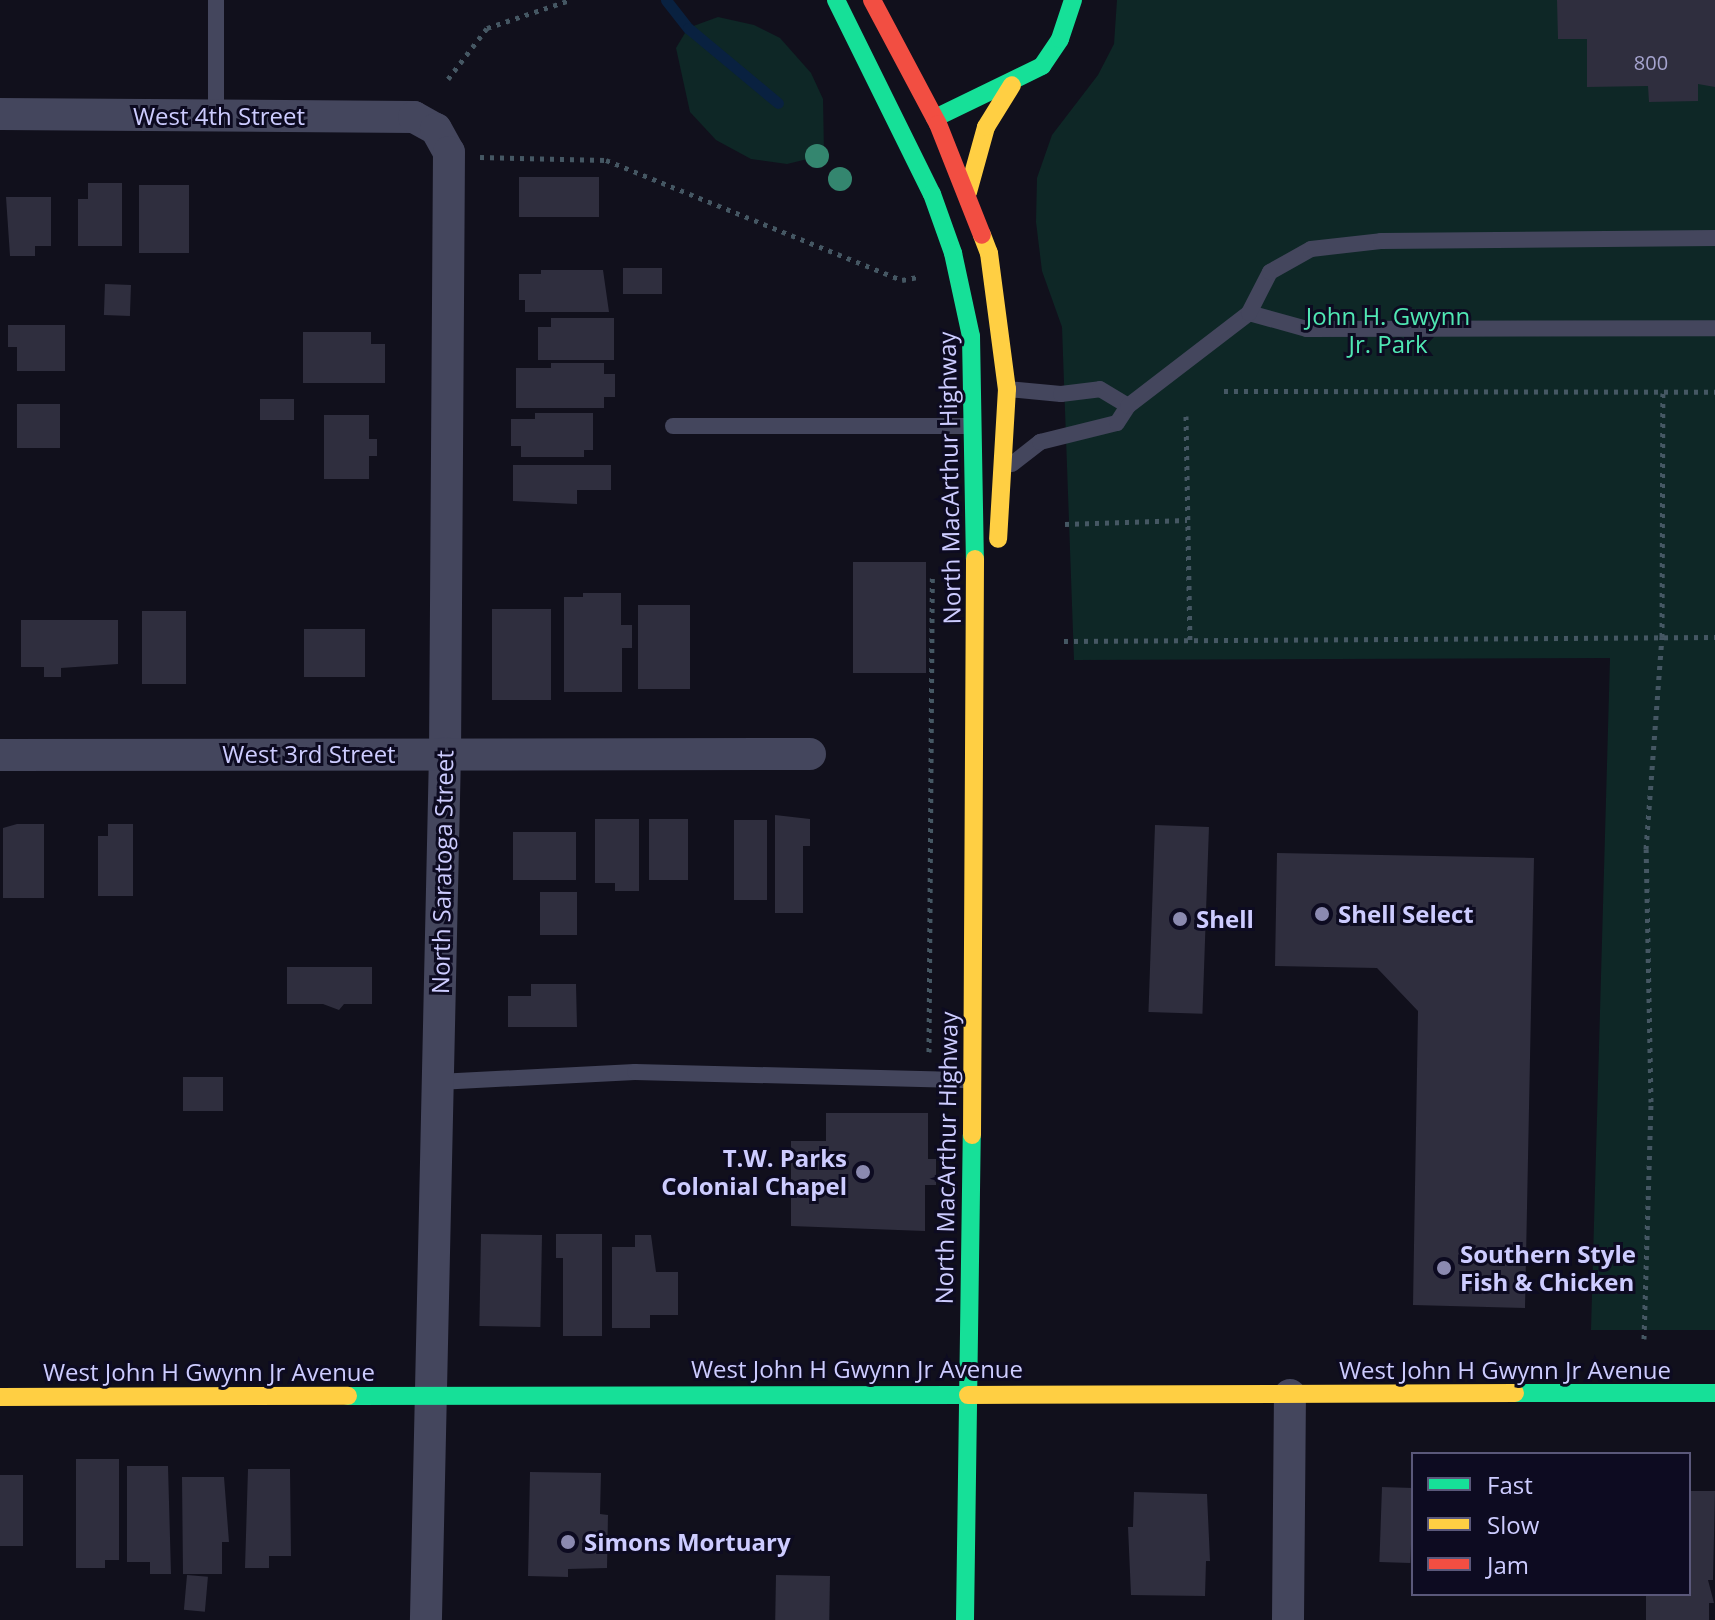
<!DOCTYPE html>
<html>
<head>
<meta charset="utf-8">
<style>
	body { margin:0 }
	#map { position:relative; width:1715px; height:1620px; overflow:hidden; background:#11101c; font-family:"Open Sans",sans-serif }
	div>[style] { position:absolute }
	.green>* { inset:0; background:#0e2726 }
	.stream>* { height:11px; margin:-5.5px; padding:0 5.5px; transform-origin:5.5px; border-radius:5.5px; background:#092140 }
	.building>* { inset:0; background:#2f2e3e; transform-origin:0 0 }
	.path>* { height:5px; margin-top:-2.5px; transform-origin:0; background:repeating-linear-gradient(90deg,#455763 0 4px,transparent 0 10px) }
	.lane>* { height:16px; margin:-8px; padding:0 8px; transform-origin:8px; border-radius:8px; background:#44465d }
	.street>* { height:32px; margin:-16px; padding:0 16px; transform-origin:16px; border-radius:16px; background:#44465d }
	.fast>* { height:18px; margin:-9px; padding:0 9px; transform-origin:9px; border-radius:9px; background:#16e098 }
	.slow>* { height:18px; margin:-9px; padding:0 9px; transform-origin:9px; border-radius:9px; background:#ffcf43 }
	.jam>* { height:18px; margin:-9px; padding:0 9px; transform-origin:9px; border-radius:9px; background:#f24e42 }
	.trees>* { width:24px; height:24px; margin:-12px; border-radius:50%; background:#34866f }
	.dots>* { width:22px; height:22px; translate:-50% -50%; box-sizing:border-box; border:4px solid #0d0b21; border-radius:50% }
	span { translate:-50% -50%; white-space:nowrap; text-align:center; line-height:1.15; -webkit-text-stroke:6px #0d0b21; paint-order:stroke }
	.number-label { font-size:20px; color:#a6a4cf }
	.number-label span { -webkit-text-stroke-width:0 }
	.street-label { font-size:24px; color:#cdccff }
	.park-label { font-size:24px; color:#50e7b3 }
	.poi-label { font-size:24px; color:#cdccff; font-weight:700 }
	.left { translate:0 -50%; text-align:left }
	.right { translate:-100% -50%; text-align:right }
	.legend { position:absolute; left:1411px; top:1452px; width:280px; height:144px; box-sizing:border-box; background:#0d0b21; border:2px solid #5a587a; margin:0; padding:10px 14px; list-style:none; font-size:24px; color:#cdccff }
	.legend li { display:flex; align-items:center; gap:16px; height:40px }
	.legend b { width:40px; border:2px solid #5a587a }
</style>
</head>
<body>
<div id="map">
	<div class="green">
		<div style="clip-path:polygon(1117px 0,1715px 0,1715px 1330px,1591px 1330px,1610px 658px,1074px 660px,1062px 327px,1042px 271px,1036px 222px,1037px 178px,1052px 135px,1098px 75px,1114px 44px)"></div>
		<div style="clip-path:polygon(718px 17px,754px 25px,780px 38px,811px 73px,823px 99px,824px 155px,787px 164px,751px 159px,716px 140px,690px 112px,676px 48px,688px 28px)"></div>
	</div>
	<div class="stream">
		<div style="left:666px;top:0;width:36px;rotate:52deg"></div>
		<div style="left:688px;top:28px;width:117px;rotate:39.8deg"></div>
	</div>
	<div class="building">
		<div style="clip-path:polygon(1557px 0,1715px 0,1715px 87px,1698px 84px,1698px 101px,1649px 102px,1648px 86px,1587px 87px,1587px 39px,1558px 39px)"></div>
		<div style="left:519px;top:177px;width:80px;height:40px"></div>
		<div style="clip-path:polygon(88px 183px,122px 183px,122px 246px,78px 246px,78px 199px,88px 199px)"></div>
		<div style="left:139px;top:185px;width:50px;height:68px"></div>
		<div style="clip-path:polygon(6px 197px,51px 197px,51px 246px,35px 246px,35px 256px,10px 256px)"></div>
		<div style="left:623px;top:268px;width:39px;height:26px"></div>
		<div style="clip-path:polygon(541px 270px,603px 270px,609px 312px,525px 312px,525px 300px,519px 300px,519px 274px,541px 274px)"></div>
		<div style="left:105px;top:284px;width:26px;height:31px;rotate:2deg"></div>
		<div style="clip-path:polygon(551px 318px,614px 318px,614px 360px,538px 360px,538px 327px,551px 327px)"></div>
		<div style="clip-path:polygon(8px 325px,65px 325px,65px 371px,17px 371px,17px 347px,8px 347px)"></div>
		<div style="clip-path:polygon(303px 332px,371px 332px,371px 344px,385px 344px,385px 383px,303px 383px)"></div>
		<div style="clip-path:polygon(551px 363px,604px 363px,604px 374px,615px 374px,615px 397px,604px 397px,604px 408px,516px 408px,516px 368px,551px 368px)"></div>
		<div style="left:260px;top:399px;width:34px;height:21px"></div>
		<div style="left:17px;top:404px;width:43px;height:44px"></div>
		<div style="clip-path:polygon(535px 413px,593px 413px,593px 450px,584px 450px,584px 457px,521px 457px,521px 446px,511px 446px,511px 419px,535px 419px)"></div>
		<div style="clip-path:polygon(324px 415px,369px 415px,369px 439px,377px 439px,377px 456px,369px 456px,369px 479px,324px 479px)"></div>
		<div style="clip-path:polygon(513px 465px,611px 465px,611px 490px,577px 490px,577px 504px,513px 501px)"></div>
		<div style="left:853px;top:562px;width:73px;height:111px"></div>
		<div style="clip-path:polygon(583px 593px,621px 593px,621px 625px,632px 625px,632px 648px,622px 648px,622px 692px,564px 692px,564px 597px,583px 597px)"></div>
		<div style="left:638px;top:605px;width:52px;height:84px"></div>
		<div style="left:492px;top:609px;width:59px;height:91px"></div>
		<div style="left:142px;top:611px;width:44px;height:73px"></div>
		<div style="clip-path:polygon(21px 620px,118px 620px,118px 664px,61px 668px,61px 677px,44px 677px,44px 667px,21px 667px)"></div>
		<div style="left:304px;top:629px;width:61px;height:48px"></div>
		<div style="clip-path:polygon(775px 815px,810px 819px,810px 846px,803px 846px,803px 913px,775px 913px)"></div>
		<div style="clip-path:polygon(595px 819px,639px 819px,639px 891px,615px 891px,615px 883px,595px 883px)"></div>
		<div style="left:649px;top:819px;width:39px;height:61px"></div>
		<div style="left:734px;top:820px;width:33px;height:80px"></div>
		<div style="clip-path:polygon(17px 824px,44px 824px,44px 898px,3px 898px,3px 828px)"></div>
		<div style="clip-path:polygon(108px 824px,133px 824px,133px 896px,98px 896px,98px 836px,108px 836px)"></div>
		<div style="left:1155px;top:825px;width:54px;height:187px;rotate:2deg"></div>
		<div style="left:513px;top:832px;width:63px;height:48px"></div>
		<div style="clip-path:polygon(1277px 853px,1534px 858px,1525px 1308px,1413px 1305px,1418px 1011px,1377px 968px,1275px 966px)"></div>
		<div style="left:540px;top:892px;width:37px;height:43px"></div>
		<div style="clip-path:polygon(287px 967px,372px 967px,372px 1004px,344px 1004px,339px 1010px,323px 1004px,287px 1004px)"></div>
		<div style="clip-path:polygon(531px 984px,576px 984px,577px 1027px,508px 1027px,508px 996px,531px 996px)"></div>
		<div style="left:183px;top:1077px;width:40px;height:34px"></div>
		<div style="clip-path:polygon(826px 1113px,928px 1113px,928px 1159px,936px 1159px,936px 1185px,925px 1185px,925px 1231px,791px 1226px,791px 1141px,826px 1141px)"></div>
		<div style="left:481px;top:1234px;width:61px;height:92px;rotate:1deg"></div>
		<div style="clip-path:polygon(556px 1234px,602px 1234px,602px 1336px,563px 1336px,563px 1258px,556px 1258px)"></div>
		<div style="clip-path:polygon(635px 1235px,651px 1235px,656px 1272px,678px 1272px,678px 1315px,650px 1315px,650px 1328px,612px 1328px,612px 1247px,635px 1247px)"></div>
		<div style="clip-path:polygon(76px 1459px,119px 1459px,119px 1560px,105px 1560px,105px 1568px,76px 1568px)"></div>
		<div style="clip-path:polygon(127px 1466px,168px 1466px,171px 1574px,150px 1574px,150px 1562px,127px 1562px)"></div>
		<div style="clip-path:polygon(248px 1469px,290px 1469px,291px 1556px,269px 1556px,269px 1568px,245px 1568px)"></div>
		<div style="clip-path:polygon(530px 1472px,601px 1473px,600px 1514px,608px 1515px,607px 1568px,568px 1569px,568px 1577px,528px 1576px)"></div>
		<div style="left:0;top:1475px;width:23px;height:71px"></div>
		<div style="clip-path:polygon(182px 1477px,224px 1477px,229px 1542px,222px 1542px,222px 1574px,183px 1574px)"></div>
		<div style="left:1382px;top:1487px;width:31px;height:75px;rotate:2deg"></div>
		<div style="clip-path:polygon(1689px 1491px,1715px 1491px,1713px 1580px,1708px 1580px,1714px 1603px,1709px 1603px,1709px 1620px,1646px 1620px,1646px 1594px,1689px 1594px)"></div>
		<div style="clip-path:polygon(1134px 1492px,1207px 1494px,1210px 1561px,1206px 1561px,1205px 1596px,1131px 1595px,1128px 1527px,1133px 1527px)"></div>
		<div style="left:187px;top:1575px;width:21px;height:35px;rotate:5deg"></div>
		<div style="left:776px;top:1575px;width:54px;height:45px;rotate:1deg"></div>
	</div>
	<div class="path">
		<div style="left:448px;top:79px;width:64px;rotate:-52.6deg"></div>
		<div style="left:487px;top:28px;width:88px;rotate:-18.6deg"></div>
		<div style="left:480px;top:157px;width:126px;rotate:1.4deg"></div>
		<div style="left:606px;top:160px;width:319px;rotate:22.1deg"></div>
		<div style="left:902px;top:280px;width:16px;rotate:-11deg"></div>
		<div style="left:1224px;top:391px;width:491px;rotate:0.1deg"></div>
		<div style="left:1186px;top:416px;width:224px;rotate:89deg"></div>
		<div style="left:1065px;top:524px;width:122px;rotate:-1.9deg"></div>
		<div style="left:1064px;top:641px;width:651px;rotate:-0.35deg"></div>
		<div style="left:929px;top:1052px;width:474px;rotate:-89.6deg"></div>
		<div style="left:1644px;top:1339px;width:237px;rotate:-88.3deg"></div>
		<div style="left:1651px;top:1102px;width:253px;rotate:-91.1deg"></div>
		<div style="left:1646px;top:849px;width:213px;rotate:-85.7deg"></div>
		<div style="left:1662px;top:637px;width:244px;rotate:-89.8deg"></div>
	</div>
	<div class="lane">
		<div style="left:216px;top:0;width:116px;rotate:90deg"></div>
		<div style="left:1249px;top:313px;width:60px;rotate:15.4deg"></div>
		<div style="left:1307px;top:329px;width:408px;rotate:-0.1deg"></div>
		<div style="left:1007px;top:389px;width:54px;rotate:5.3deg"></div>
		<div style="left:1061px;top:394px;width:39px;rotate:-7deg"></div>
		<div style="left:1100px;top:389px;width:33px;rotate:31deg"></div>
		<div style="left:673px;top:426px;width:297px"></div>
		<div style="left:1012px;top:464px;width:36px;rotate:-38deg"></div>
		<div style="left:1040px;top:442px;width:79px;rotate:-13.9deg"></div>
		<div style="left:1117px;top:423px;width:20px;rotate:-57deg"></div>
		<div style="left:1128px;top:406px;width:153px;rotate:-37.5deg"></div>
		<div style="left:1249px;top:313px;width:46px;rotate:-62.9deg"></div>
		<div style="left:1270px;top:272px;width:47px;rotate:-29.3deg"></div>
		<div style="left:1311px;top:249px;width:70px;rotate:-6.5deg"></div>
		<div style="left:1381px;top:241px;width:334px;rotate:-0.5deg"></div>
		<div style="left:438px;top:1082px;width:197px;rotate:-2.9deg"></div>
		<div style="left:635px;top:1072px;width:335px;rotate:1.4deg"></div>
	</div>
	<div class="street">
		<div style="left:0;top:114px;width:414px;rotate:0.4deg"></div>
		<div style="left:414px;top:117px;width:25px;rotate:29deg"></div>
		<div style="left:436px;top:129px;width:26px;rotate:61deg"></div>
		<div style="left:449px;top:152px;width:601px;rotate:90.38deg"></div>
		<div style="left:445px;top:753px;width:867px;rotate:91.26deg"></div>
		<div style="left:0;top:755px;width:810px;rotate:-0.07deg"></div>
		<div style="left:1288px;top:1620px;width:225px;rotate:-89.5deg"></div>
	</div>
	<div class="fast">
		<div style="left:836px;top:0;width:216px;rotate:63.7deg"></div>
		<div style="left:932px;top:194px;width:63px;rotate:70.4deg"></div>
		<div style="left:953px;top:253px;width:85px;rotate:77.8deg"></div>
		<div style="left:971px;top:336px;width:223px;rotate:89deg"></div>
		<div style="left:935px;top:118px;width:119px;rotate:-25.9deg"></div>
		<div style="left:1042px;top:66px;width:32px;rotate:-56deg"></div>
		<div style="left:1060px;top:39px;width:41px;rotate:-71.6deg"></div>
		<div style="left:1515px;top:1393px;width:200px"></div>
		<div style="left:348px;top:1396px;width:620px;rotate:-0.09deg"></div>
		<div style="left:965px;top:1620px;width:485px;rotate:-89.2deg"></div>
	</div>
	<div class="slow">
		<div style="left:968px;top:192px;width:67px;rotate:-74.5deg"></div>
		<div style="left:986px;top:127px;width:49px;rotate:-58.2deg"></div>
		<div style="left:982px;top:235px;width:19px;rotate:69deg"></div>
		<div style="left:989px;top:253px;width:137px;rotate:82.5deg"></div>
		<div style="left:1007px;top:389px;width:150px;rotate:93.4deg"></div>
		<div style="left:972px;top:1135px;width:576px;rotate:-89.7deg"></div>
		<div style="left:968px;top:1395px;width:547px;rotate:-0.21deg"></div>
		<div style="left:0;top:1397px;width:348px;rotate:-0.2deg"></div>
	</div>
	<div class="jam">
		<div style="left:872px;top:0;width:140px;rotate:62deg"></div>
		<div style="left:938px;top:124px;width:119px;rotate:68.4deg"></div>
	</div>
	<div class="trees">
		<div style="left:817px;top:156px"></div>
		<div style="left:840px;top:179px"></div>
	</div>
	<div class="dots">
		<div style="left:1322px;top:914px;background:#8b8ab0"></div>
		<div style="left:1180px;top:919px;background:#8b8ab0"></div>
		<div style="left:863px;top:1172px;background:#8b8ab0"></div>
		<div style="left:1444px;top:1268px;background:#8b8ab0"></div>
		<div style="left:568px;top:1542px;background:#8b8ab0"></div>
	</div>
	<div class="number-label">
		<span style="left:1651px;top:62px">800</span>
	</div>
	<div class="street-label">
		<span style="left:219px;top:116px">West 4th Street</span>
		<span style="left:949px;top:478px;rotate:-91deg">North MacArthur Highway</span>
		<span style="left:309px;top:754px">West 3rd Street</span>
		<span style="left:442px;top:872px;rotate:-89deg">North Saratoga Street</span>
		<span style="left:946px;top:1158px;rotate:-89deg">North MacArthur Highway</span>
		<span style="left:857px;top:1369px">West John H Gwynn Jr Avenue</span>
		<span style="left:1505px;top:1370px">West John H Gwynn Jr Avenue</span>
		<span style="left:209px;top:1372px">West John H Gwynn Jr Avenue</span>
	</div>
	<div class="park-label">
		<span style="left:1388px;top:330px">John H. Gwynn<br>Jr. Park</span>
	</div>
	<div class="poi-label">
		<span class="left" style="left:1338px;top:914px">Shell Select</span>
		<span class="left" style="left:1196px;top:919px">Shell</span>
		<span class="right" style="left:847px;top:1172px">T.W. Parks<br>Colonial Chapel</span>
		<span class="left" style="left:1460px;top:1268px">Southern Style<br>Fish &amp; Chicken</span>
		<span class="left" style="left:584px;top:1542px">Simons Mortuary</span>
	</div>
	<ul class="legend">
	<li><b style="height:10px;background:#16e098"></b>Fast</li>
	<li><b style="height:10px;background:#ffcf43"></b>Slow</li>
	<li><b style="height:10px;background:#f24e42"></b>Jam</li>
	</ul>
</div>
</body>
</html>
